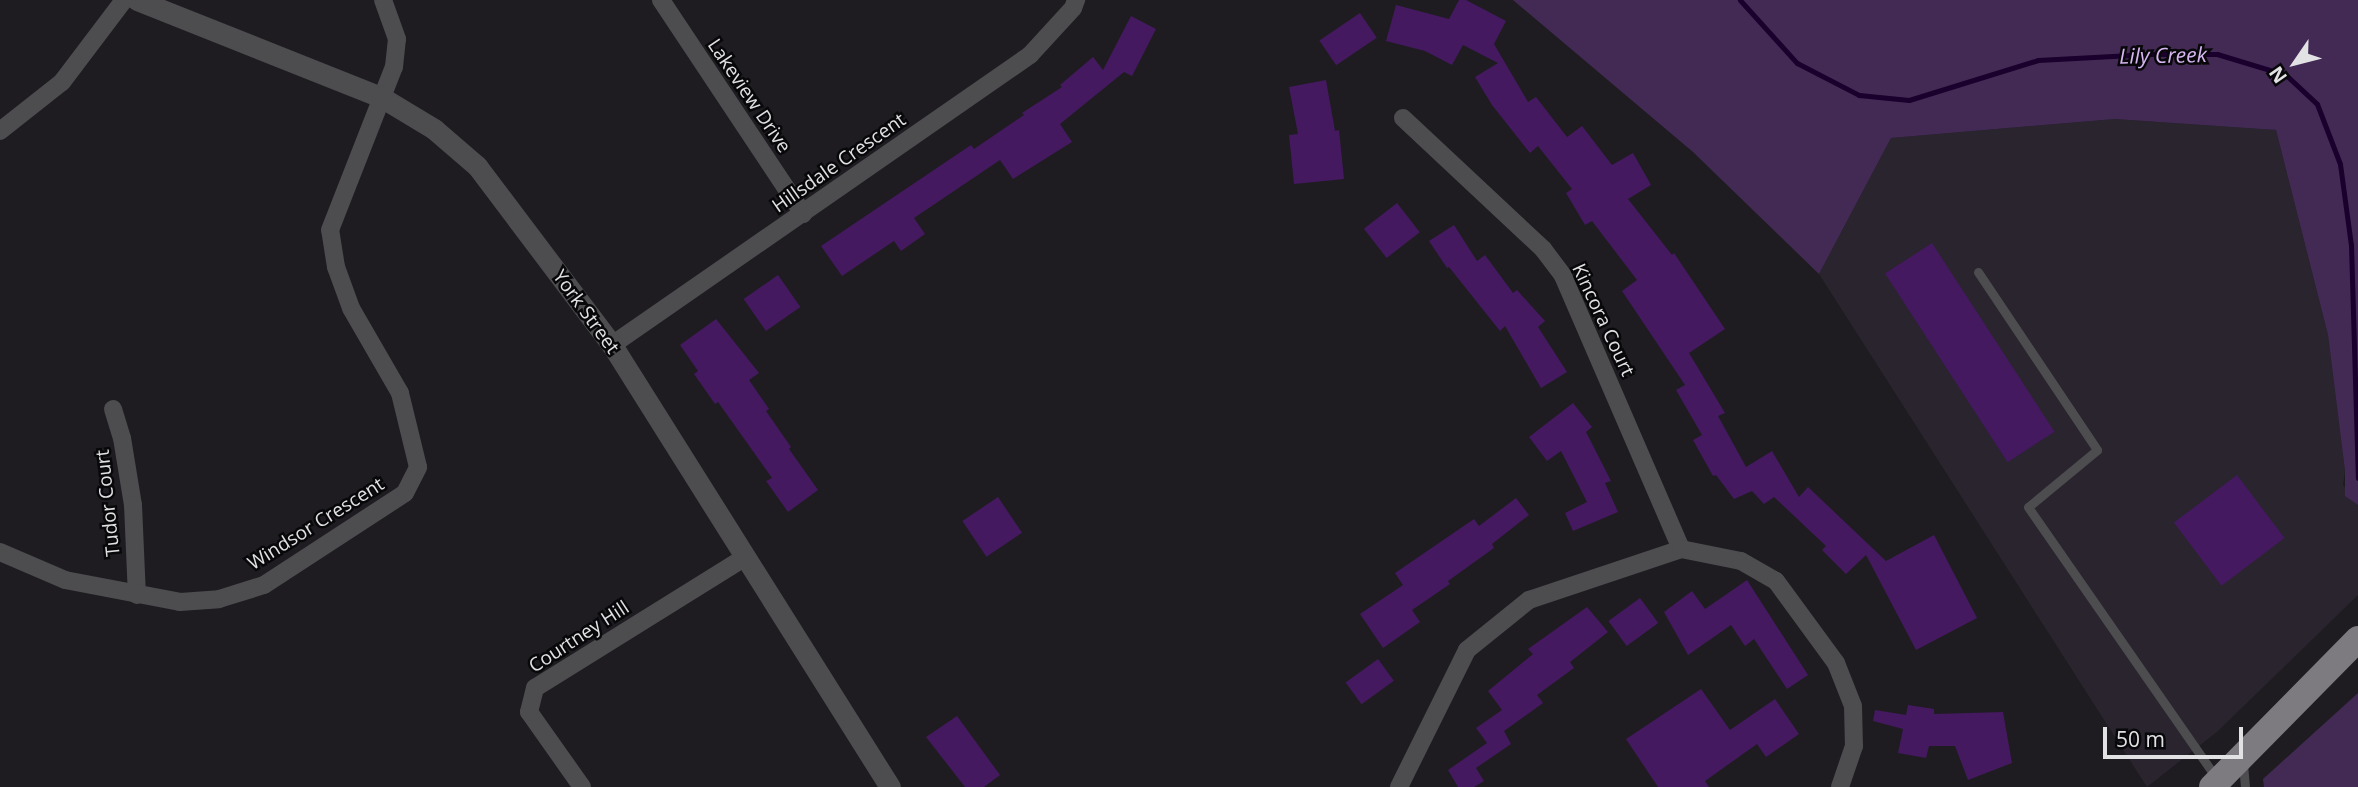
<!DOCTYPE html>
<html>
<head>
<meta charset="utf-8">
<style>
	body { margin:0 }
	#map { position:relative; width:2358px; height:787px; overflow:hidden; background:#1e1c21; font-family:"Open Sans",sans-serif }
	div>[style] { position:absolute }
	.built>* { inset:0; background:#29242e }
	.green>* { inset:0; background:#422a54 }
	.stream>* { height:5px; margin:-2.5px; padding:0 2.5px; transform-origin:2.5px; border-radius:2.5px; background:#1a002c }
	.building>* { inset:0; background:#44195f; transform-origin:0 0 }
	.service>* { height:9px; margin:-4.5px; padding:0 4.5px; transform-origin:4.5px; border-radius:4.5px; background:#4d4c4f }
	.minor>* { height:18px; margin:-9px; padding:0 9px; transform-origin:9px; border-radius:9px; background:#4d4c4f }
	.tertiary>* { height:21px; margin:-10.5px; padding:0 10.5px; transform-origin:10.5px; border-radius:10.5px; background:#4d4c4f }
	.primary>* { height:26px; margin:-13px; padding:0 13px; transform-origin:13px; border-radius:13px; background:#7d7b80 }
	span { translate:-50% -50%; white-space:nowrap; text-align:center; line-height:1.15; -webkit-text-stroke:5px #080709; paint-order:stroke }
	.street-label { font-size:19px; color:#e2e1e4 }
	.water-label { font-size:21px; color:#d7b7f3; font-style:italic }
	.north { position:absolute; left:2260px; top:28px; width:70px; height:70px; -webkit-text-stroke:5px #080709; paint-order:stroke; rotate:235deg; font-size:19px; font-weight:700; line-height:28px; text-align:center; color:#e2e1e4 }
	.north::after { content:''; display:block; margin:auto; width:24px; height:32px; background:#e2e1e4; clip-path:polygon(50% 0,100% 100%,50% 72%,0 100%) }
	.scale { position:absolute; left:2103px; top:727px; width:140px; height:32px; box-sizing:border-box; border:4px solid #e2e1e4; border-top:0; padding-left:9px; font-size:21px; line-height:24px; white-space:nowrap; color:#e2e1e4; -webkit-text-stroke:5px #080709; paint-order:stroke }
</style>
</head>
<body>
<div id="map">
	<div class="built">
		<div style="clip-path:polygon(2115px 119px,2276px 130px,2328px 335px,2345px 471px,2343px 485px,2358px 505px,2358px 595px,2218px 731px,2147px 787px,1819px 274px,1891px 138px)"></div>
	</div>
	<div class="green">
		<div style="clip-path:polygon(1513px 0,2358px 0,2358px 505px,2345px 496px,2345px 471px,2328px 335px,2276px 130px,2115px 119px,1891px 138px,1819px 274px,1693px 152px)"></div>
		<div style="clip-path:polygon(2358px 693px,2358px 787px,2264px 787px,2263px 779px)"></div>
	</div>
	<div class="stream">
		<div style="left:1740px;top:0;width:85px;rotate:47.9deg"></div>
		<div style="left:1797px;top:63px;width:70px;rotate:27.3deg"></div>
		<div style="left:1859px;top:95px;width:50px;rotate:5.7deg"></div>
		<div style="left:1909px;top:100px;width:135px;rotate:-17.2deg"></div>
		<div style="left:2038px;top:60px;width:112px;rotate:-3.1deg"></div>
		<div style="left:2150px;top:54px;width:67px"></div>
		<div style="left:2217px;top:54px;width:72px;rotate:16.9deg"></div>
		<div style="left:2286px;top:75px;width:42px;rotate:43.1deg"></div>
		<div style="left:2317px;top:104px;width:64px;rotate:69deg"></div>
		<div style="left:2340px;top:164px;width:82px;rotate:82.3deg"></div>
		<div style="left:2351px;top:245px;width:233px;rotate:88.3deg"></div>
	</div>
	<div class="building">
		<div style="clip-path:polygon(1459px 0,1466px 0,1506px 21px,1494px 44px,1528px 102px,1536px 97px,1567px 137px,1582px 126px,1612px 165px,1633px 153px,1651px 185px,1628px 199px,1672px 255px,1674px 253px,1725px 329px,1689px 353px,1725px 413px,1718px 416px,1746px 467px,1772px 451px,1799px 497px,1808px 487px,1886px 561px,1934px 535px,1977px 618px,1916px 650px,1866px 555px,1846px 574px,1822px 550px,1826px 546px,1774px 497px,1764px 504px,1752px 491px,1734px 499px,1716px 475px,1713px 476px,1693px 440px,1702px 435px,1676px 390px,1685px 385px,1622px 291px,1637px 280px,1592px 221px,1585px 225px,1566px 193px,1572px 189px,1538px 146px,1530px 153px,1492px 105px,1475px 77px,1498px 63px,1463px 45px,1452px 65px,1425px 51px,1386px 41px,1396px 5px,1449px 19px)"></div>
		<div style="left:1360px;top:13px;width:30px;height:49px;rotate:56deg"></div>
		<div style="clip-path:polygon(1131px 16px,1156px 29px,1132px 76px,1124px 72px,1060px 124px,1072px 142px,1013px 179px,1000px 160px,914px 218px,925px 234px,901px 251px,894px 241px,842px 276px,821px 246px,971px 145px,974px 149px,1024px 115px,1022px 113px,1062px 87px,1060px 85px,1093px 57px,1103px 70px)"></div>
		<div style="clip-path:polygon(1326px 80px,1335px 131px,1339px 130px,1344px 179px,1294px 184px,1289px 135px,1298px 134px,1289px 87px)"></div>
		<div style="left:1397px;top:203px;width:37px;height:42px;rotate:52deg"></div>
		<div style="clip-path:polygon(1454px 225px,1477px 261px,1485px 255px,1513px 293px,1517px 290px,1545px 321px,1538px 327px,1567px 372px,1541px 388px,1505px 326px,1500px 331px,1449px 267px,1447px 268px,1429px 241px)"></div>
		<div style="left:1932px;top:243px;width:225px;height:56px;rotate:57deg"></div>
		<div style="left:778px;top:275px;width:39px;height:42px;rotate:55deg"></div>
		<div style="clip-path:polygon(716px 319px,759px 373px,749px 380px,769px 409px,766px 411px,791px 447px,789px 449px,818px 490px,788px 512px,766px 481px,772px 478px,718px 402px,715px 404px,694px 374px,698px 371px,680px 345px)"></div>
		<div style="clip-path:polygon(1573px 403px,1592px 427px,1586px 432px,1611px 481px,1605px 483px,1618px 512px,1573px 531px,1565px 513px,1587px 502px,1561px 451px,1547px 461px,1529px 437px)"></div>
		<div style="left:2237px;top:475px;width:79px;height:79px;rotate:53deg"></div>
		<div style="left:998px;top:497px;width:43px;height:43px;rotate:56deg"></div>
		<div style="clip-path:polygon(1516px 498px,1529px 515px,1492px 544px,1494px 548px,1448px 581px,1450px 584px,1412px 610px,1420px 622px,1383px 648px,1360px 614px,1403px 585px,1395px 573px,1474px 519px,1479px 526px)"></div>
		<div style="clip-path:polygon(1747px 580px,1808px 675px,1787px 689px,1754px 639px,1745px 646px,1731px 625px,1688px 655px,1664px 612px,1692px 591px,1705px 609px)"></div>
		<div style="left:1640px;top:598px;width:31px;height:39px;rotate:54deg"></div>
		<div style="clip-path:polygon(1587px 607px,1608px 632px,1570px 662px,1574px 668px,1537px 695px,1543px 703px,1504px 731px,1511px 744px,1476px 768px,1484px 781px,1474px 787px,1458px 787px,1448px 770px,1487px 743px,1476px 728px,1502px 710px,1488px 691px,1533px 654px,1528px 649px)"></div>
		<div style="left:1378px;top:659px;width:27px;height:40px;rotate:54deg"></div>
		<div style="clip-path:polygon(1701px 689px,1730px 730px,1775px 699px,1799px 734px,1766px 757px,1757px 744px,1705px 781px,1709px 787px,1658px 787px,1626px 739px)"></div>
		<div style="clip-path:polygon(1908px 705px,1934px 709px,1934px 714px,2003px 712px,2012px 763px,1968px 780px,1955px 746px,1929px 746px,1926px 758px,1898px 753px,1903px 729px,1873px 721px,1875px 710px,1906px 715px)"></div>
		<div style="clip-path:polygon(957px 716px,1000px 775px,984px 787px,965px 787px,926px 737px)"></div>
	</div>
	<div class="service">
		<div style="left:1978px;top:272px;width:214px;rotate:56.2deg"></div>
		<div style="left:2097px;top:450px;width:89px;rotate:140.4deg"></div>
		<div style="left:2028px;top:507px;width:330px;rotate:55.2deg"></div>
		<div style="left:2243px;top:764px;width:23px;rotate:85deg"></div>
	</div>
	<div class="minor">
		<div style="left:661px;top:0;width:257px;rotate:56.4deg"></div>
		<div style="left:1403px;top:118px;width:192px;rotate:43.1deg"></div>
		<div style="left:1543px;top:249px;width:34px;rotate:53deg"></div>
		<div style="left:1563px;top:276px;width:297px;rotate:66.6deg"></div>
		<div style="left:0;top:131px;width:79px;rotate:-38.3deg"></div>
		<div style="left:62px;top:82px;width:103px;rotate:-52.9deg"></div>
		<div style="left:612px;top:345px;width:509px;rotate:-34.75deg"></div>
		<div style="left:1030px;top:55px;width:64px;rotate:-47.5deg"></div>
		<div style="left:1073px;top:8px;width:9px;rotate:-69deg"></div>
		<div style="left:113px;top:409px;width:30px;rotate:73deg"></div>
		<div style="left:122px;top:438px;width:68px;rotate:80.7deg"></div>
		<div style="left:133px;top:505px;width:90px;rotate:87.5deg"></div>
		<div style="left:0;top:552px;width:71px;rotate:23.3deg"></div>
		<div style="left:65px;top:580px;width:117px;rotate:10.8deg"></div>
		<div style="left:180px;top:602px;width:39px;rotate:-4deg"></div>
		<div style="left:219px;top:599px;width:47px;rotate:-17.3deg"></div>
		<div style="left:264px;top:585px;width:168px;rotate:-33.1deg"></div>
		<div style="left:405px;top:493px;width:29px;rotate:-63deg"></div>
		<div style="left:418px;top:467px;width:76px;rotate:-103.7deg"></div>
		<div style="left:400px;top:393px;width:98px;rotate:-120deg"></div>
		<div style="left:351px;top:308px;width:44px;rotate:-110.1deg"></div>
		<div style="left:336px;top:267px;width:37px;rotate:-99deg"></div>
		<div style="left:330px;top:230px;width:175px;rotate:-68.6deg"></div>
		<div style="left:394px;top:67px;width:28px;rotate:-84deg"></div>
		<div style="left:397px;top:39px;width:41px;rotate:-109.7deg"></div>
		<div style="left:582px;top:787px;width:92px;rotate:-125.2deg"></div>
		<div style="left:529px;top:712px;width:25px;rotate:-76deg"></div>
		<div style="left:535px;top:688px;width:246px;rotate:-31.9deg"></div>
		<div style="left:1399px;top:787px;width:153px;rotate:-63.6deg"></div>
		<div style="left:1467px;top:650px;width:80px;rotate:-38.9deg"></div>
		<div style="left:1529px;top:600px;width:160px;rotate:-18.5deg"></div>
		<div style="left:1681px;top:549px;width:61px;rotate:11.3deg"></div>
		<div style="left:1741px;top:561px;width:40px;rotate:29.7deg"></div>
		<div style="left:1776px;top:581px;width:102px;rotate:53.8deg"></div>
		<div style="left:1836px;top:663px;width:46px;rotate:68.4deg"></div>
		<div style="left:1853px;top:706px;width:40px;rotate:88.6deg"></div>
		<div style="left:1854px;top:746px;width:43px;rotate:108.9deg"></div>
	</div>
	<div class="tertiary">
		<div style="left:137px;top:0;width:263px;rotate:21.7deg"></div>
		<div style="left:381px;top:97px;width:62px;rotate:31.1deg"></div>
		<div style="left:434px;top:129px;width:57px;rotate:40.7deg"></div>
		<div style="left:477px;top:166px;width:224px;rotate:53deg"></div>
		<div style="left:612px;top:345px;width:522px;rotate:57.83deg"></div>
	</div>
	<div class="primary">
		<div style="left:2212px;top:787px;width:208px;rotate:-45.4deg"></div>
	</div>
	<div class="street-label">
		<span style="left:749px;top:96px;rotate:56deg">Lakeview Drive</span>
		<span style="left:839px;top:163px;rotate:-35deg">Hillsdale Crescent</span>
		<span style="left:586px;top:312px;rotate:54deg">York Street</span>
		<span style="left:1603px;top:320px;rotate:65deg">Kincora Court</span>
		<span style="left:108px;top:503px;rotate:-96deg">Tudor Court</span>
		<span style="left:316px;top:524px;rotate:-32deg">Windsor Crescent</span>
		<span style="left:579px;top:637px;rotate:-33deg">Courtney Hill</span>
	</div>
	<div class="water-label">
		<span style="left:2163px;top:55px;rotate:-1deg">Lily Creek</span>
	</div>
	<div class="north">N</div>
	<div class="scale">50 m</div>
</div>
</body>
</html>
